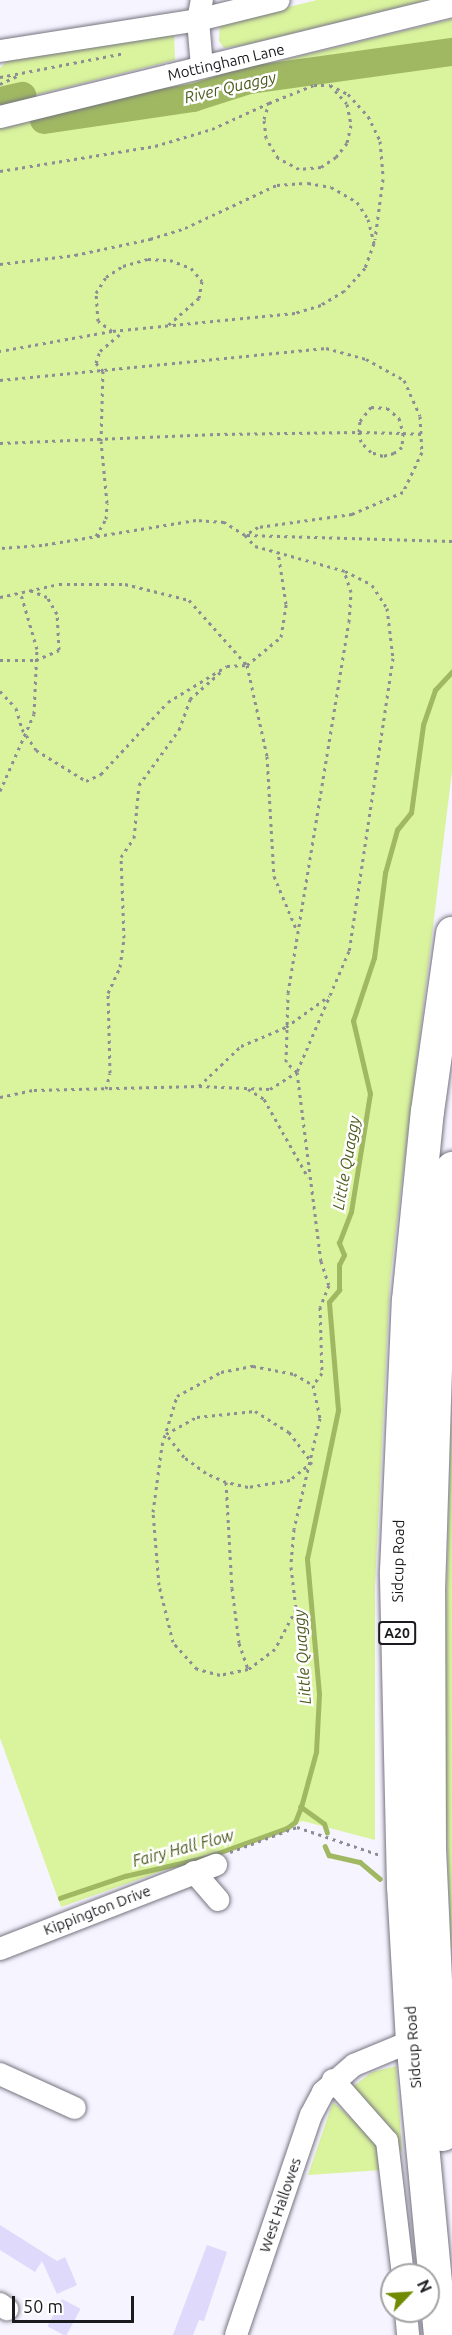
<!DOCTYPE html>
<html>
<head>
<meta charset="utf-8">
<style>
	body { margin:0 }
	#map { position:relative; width:452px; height:2335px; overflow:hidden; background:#f6f4ff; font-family:Ubuntu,sans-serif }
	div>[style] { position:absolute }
	.green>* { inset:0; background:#daf39d }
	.stream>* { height:4.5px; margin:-2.25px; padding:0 2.25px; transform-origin:2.25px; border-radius:2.25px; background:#a0b862 }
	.river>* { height:28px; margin:-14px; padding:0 14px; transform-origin:14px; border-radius:14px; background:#a0b862 }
	.building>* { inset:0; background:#dfd9fb; transform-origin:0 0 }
	.path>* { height:3px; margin-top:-1.5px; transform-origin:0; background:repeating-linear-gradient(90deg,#8e8d95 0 3px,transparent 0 7.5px) }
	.roads { filter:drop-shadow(0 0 2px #767480) drop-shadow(0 0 2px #767480) }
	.minor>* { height:22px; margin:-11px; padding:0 11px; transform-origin:11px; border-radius:11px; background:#fff }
	.highway>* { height:33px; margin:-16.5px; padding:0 16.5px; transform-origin:16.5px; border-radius:16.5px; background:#fff }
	span { translate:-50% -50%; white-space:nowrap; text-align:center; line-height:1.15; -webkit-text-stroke:5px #fff; paint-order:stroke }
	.shield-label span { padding:2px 4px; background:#fff; border:2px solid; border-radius:4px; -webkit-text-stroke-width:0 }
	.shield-label { font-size:14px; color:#1b1a1f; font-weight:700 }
	.street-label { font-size:15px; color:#1b1a1f }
	.water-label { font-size:16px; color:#4d5c1f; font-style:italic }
	.north { position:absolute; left:380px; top:2263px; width:60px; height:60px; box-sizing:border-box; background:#fff; border:2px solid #a4a3a5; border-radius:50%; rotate:65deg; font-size:16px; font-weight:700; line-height:24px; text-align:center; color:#1b1a1f }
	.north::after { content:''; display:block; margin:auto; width:21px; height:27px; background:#708b00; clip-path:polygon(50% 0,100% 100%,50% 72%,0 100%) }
	.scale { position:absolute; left:12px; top:2296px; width:122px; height:27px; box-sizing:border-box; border:3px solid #1b1a1f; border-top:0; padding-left:8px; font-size:18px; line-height:21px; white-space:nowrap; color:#1b1a1f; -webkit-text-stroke:4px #fff; paint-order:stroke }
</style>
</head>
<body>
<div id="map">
	<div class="green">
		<div style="clip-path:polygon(317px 0,428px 0,245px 45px,224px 48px,219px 41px,220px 24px)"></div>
		<div style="clip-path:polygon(452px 19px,452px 771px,390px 1280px,375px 1586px,375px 1840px,303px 1821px,61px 1907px,0 1738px,0 129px)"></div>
		<div style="clip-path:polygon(174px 31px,175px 60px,0 104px,0 68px,10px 58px)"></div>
		<div style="clip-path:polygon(452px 1390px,452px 1948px,451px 1948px,443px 1725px)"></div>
		<div style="clip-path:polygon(396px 2066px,402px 2152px,351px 2088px,372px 2072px)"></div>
		<div style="clip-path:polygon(333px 2102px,384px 2147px,383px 2170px,308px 2175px)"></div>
	</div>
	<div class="stream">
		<div style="left:327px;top:1833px;width:9px;rotate:-108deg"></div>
		<div style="left:324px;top:1824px;width:29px;rotate:-144deg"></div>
		<div style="left:301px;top:1807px;width:57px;rotate:-74.7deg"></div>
		<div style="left:316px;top:1752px;width:58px;rotate:-87deg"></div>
		<div style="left:319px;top:1694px;width:136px;rotate:-95.1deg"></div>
		<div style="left:307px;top:1559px;width:152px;rotate:-78.2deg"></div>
		<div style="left:338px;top:1410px;width:108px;rotate:-94.8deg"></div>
		<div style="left:329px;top:1302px;width:16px;rotate:-50deg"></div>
		<div style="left:339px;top:1290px;width:25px;rotate:-90deg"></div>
		<div style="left:339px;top:1265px;width:11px;rotate:-63deg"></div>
		<div style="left:344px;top:1255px;width:13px;rotate:-113deg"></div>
		<div style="left:339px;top:1243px;width:33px;rotate:-69deg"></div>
		<div style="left:351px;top:1212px;width:120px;rotate:-80.9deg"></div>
		<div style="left:370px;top:1094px;width:75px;rotate:-103.1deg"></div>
		<div style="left:353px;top:1021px;width:66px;rotate:-71.6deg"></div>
		<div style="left:374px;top:958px;width:86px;rotate:-82.6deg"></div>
		<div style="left:385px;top:873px;width:45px;rotate:-74.4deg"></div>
		<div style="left:397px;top:830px;width:22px;rotate:-51deg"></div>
		<div style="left:411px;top:813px;width:89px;rotate:-82.2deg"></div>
		<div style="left:423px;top:725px;width:37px;rotate:-71deg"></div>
		<div style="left:435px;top:690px;width:25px;rotate:-47deg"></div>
		<div style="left:325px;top:1846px;width:10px;rotate:66deg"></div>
		<div style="left:329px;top:1855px;width:32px;rotate:13deg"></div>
		<div style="left:360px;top:1862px;width:26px;rotate:40deg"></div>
		<div style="left:60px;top:1898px;width:69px;rotate:-18.7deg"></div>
		<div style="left:125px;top:1876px;width:84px;rotate:-13deg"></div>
		<div style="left:207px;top:1857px;width:85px;rotate:-19.9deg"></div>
		<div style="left:287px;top:1828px;width:10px;rotate:-37deg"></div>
		<div style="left:295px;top:1822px;width:16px;rotate:-68deg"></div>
	</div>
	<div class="river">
		<div style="left:0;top:101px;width:23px;rotate:-13deg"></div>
		<div style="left:44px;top:120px;width:151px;rotate:-8.4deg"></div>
		<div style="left:193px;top:98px;width:59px;rotate:-17.8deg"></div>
		<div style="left:249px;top:80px;width:205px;rotate:-7.9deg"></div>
	</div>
	<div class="building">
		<div style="clip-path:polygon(0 2225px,57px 2261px,65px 2257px,77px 2285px,57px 2294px,42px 2261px,35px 2272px,0 2250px)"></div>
		<div style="clip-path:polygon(207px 2245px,227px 2252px,204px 2321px,199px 2320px,193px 2335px,173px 2335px)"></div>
		<div style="left:62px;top:2299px;width:21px;height:31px;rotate:28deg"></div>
	</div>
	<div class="path">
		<div style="left:0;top:77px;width:127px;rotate:-10.9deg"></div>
		<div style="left:0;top:84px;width:21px;rotate:-25deg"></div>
		<div style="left:330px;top:85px;width:25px;rotate:48deg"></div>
		<div style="left:347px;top:104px;width:21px;rotate:79deg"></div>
		<div style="left:351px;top:125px;width:18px;rotate:103deg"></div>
		<div style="left:347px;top:143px;width:18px;rotate:128deg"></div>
		<div style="left:336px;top:157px;width:18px;rotate:146deg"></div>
		<div style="left:321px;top:167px;width:22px;rotate:175deg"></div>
		<div style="left:299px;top:169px;width:24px;rotate:-152deg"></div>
		<div style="left:278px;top:158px;width:23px;rotate:-121deg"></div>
		<div style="left:266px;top:138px;width:19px;rotate:-96deg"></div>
		<div style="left:264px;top:119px;width:17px;rotate:-73deg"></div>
		<div style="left:269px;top:103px;width:48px;rotate:-21.8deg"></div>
		<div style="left:314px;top:85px;width:16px"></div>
		<div style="left:330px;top:85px;width:20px;rotate:27deg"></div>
		<div style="left:348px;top:94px;width:30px;rotate:48deg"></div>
		<div style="left:368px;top:116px;width:28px;rotate:64deg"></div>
		<div style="left:380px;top:141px;width:38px;rotate:85deg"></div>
		<div style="left:383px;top:179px;width:61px;rotate:97.6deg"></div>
		<div style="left:0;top:171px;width:157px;rotate:-9.2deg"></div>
		<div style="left:155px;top:146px;width:59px;rotate:-16.6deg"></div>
		<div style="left:212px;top:129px;width:63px;rotate:-24.5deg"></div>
		<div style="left:0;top:264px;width:76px;rotate:-6.8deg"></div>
		<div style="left:75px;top:255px;width:77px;rotate:-12deg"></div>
		<div style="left:150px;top:239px;width:37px;rotate:-17deg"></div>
		<div style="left:185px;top:228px;width:102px;rotate:-25.1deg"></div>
		<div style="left:277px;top:185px;width:31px;rotate:-4deg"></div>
		<div style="left:308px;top:183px;width:23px;rotate:10deg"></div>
		<div style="left:331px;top:187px;width:30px;rotate:30deg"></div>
		<div style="left:357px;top:202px;width:20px;rotate:57deg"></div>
		<div style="left:368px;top:219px;width:25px;rotate:76deg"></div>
		<div style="left:374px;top:243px;width:27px;rotate:110deg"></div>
		<div style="left:365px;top:268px;width:31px;rotate:132deg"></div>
		<div style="left:344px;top:291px;width:27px;rotate:149deg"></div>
		<div style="left:321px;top:305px;width:27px;rotate:163deg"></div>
		<div style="left:295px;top:313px;width:184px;rotate:174.4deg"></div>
		<div style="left:112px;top:331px;width:114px;rotate:169.9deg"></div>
		<div style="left:112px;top:331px;width:17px;rotate:-144deg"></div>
		<div style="left:98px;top:321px;width:28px;rotate:-94deg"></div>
		<div style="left:96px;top:293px;width:19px;rotate:-58deg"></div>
		<div style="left:106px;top:277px;width:20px;rotate:-33deg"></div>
		<div style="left:123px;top:266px;width:26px;rotate:-16deg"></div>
		<div style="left:148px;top:259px;width:22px;rotate:3deg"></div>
		<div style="left:170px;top:260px;width:22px;rotate:21deg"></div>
		<div style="left:191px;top:268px;width:17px;rotate:50deg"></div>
		<div style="left:202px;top:281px;width:17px;rotate:100deg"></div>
		<div style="left:199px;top:298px;width:43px;rotate:138.8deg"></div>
		<div style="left:0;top:380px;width:328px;rotate:-5.6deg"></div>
		<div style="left:326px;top:348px;width:41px;rotate:15.4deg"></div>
		<div style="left:366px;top:359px;width:43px;rotate:28.9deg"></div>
		<div style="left:404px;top:380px;width:39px;rotate:66deg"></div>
		<div style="left:420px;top:416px;width:36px;rotate:87deg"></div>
		<div style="left:422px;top:452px;width:44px;rotate:115.4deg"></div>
		<div style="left:403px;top:492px;width:56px;rotate:156.7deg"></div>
		<div style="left:352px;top:514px;width:95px;rotate:172.1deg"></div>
		<div style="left:258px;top:527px;width:15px;rotate:148deg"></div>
		<div style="left:245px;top:535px;width:25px;rotate:-148deg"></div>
		<div style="left:224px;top:522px;width:28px;rotate:-176deg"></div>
		<div style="left:196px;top:520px;width:156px;rotate:170.8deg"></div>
		<div style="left:42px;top:545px;width:42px;rotate:175.9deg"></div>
		<div style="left:0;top:443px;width:217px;rotate:-2.4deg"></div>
		<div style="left:217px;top:434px;width:142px;rotate:-0.8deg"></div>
		<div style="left:359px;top:432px;width:44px;rotate:1.3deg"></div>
		<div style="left:403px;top:433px;width:14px;rotate:94deg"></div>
		<div style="left:402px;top:447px;width:10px;rotate:143deg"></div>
		<div style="left:394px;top:453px;width:11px;rotate:165deg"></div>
		<div style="left:383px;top:456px;width:13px;rotate:-162deg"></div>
		<div style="left:371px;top:452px;width:14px;rotate:-135deg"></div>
		<div style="left:361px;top:442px;width:10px;rotate:-101deg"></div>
		<div style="left:359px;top:432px;width:11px;rotate:-85deg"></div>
		<div style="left:360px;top:421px;width:18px;rotate:-52deg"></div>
		<div style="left:371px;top:407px;width:16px;rotate:4deg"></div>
		<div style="left:387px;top:408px;width:16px;rotate:40deg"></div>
		<div style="left:399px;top:418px;width:16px;rotate:75deg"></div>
		<div style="left:403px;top:433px;width:18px;rotate:3deg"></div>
		<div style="left:245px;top:535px;width:15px;rotate:48deg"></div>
		<div style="left:255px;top:546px;width:93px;rotate:15.5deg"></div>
		<div style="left:345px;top:571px;width:30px;rotate:27deg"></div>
		<div style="left:372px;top:585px;width:27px;rotate:57deg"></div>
		<div style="left:387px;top:608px;width:50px;rotate:83.2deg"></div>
		<div style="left:393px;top:658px;width:296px;rotate:98.5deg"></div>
		<div style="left:349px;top:951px;width:132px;rotate:113.3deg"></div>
		<div style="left:297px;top:1072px;width:191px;rotate:82.8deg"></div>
		<div style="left:321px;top:1261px;width:25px;rotate:72deg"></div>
		<div style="left:329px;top:1285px;width:24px;rotate:112deg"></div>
		<div style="left:320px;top:1307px;width:66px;rotate:88.3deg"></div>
		<div style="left:322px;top:1373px;width:15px;rotate:127deg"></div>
		<div style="left:247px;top:535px;width:205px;rotate:1.7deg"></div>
		<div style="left:96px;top:536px;width:20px;rotate:-60deg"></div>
		<div style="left:106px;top:519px;width:16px;rotate:-86deg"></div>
		<div style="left:107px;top:503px;width:62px;rotate:-95.5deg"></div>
		<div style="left:101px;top:441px;width:70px;rotate:-88.4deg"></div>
		<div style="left:103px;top:371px;width:11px;rotate:-131deg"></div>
		<div style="left:96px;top:363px;width:13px;rotate:-72deg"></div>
		<div style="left:100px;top:351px;width:30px;rotate:-40deg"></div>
		<div style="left:0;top:597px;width:60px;rotate:-12.4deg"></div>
		<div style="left:59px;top:584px;width:66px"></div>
		<div style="left:125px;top:584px;width:66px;rotate:14deg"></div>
		<div style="left:189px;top:600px;width:87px;rotate:48.3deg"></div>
		<div style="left:247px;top:665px;width:93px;rotate:77.6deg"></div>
		<div style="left:267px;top:756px;width:120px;rotate:86.7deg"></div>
		<div style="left:274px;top:876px;width:60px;rotate:67.3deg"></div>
		<div style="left:0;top:660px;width:36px"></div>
		<div style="left:36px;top:660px;width:25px;rotate:-23deg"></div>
		<div style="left:59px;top:650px;width:36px;rotate:-93deg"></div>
		<div style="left:57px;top:614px;width:20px;rotate:-120deg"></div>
		<div style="left:47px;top:597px;width:18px;rotate:-158deg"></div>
		<div style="left:0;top:691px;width:23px;rotate:47deg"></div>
		<div style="left:16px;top:708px;width:22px;rotate:74deg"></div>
		<div style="left:22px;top:729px;width:25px;rotate:56deg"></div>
		<div style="left:36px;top:750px;width:59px;rotate:31.8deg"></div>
		<div style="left:86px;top:781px;width:17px;rotate:-25deg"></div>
		<div style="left:101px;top:774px;width:98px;rotate:-47.1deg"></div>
		<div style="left:168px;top:702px;width:69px;rotate:-31.4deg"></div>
		<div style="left:227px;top:666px;width:20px;rotate:-3deg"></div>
		<div style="left:247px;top:665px;width:44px;rotate:-39.5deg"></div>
		<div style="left:281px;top:637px;width:33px;rotate:-81deg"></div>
		<div style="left:286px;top:604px;width:53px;rotate:-98.7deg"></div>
		<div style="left:0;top:791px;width:84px;rotate:-66.2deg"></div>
		<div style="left:34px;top:714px;width:65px;rotate:-87.4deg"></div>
		<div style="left:37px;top:649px;width:60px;rotate:-106.3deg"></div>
		<div style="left:199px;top:1086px;width:71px;rotate:2.4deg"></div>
		<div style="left:270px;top:1089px;width:32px;rotate:-32deg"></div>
		<div style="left:297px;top:1072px;width:15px;rotate:-138deg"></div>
		<div style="left:286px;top:1062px;width:69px;rotate:-88.3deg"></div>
		<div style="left:288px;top:993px;width:376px;rotate:-80.7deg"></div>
		<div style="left:349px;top:622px;width:30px;rotate:-86deg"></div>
		<div style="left:351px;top:592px;width:20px;rotate:-108deg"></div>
		<div style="left:106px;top:1089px;width:16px;rotate:-76deg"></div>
		<div style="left:110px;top:1073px;width:80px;rotate:-91.4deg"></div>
		<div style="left:108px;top:993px;width:29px;rotate:-65deg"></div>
		<div style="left:120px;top:967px;width:29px;rotate:-82deg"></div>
		<div style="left:124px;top:938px;width:81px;rotate:-92.1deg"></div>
		<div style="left:121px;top:857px;width:23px;rotate:-56deg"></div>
		<div style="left:134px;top:838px;width:53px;rotate:-84.6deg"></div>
		<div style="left:139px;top:785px;width:68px;rotate:-54deg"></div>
		<div style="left:179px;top:730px;width:33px;rotate:-70deg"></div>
		<div style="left:190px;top:699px;width:44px;rotate:-41.3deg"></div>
		<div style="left:248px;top:1089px;width:19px;rotate:32deg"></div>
		<div style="left:264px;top:1099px;width:90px;rotate:60.6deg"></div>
		<div style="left:0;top:1097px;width:35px;rotate:-12deg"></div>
		<div style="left:34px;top:1090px;width:165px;rotate:-1.4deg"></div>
		<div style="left:199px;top:1086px;width:58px;rotate:-43.6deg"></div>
		<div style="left:241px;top:1046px;width:49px;rotate:-22.9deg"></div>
		<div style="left:286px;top:1027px;width:53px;rotate:-35.8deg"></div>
		<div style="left:253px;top:1366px;width:42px;rotate:11deg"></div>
		<div style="left:294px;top:1374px;width:22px;rotate:30deg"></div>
		<div style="left:313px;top:1385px;width:34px;rotate:78deg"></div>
		<div style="left:320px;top:1418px;width:114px;rotate:103.2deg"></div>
		<div style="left:294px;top:1529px;width:38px;rotate:95deg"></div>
		<div style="left:291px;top:1567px;width:42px;rotate:83.2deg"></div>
		<div style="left:296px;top:1609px;width:45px;rotate:117.7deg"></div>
		<div style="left:275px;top:1649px;width:34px;rotate:143deg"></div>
		<div style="left:248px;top:1669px;width:29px;rotate:168deg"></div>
		<div style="left:220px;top:1675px;width:24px;rotate:-165deg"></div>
		<div style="left:197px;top:1669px;width:36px;rotate:-132deg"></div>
		<div style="left:173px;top:1642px;width:59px;rotate:-103.8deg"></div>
		<div style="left:159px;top:1585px;width:73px;rotate:-94.7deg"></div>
		<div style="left:153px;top:1512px;width:68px;rotate:-82.3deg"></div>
		<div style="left:162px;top:1445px;width:51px;rotate:-73deg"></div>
		<div style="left:177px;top:1396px;width:50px;rotate:-28.6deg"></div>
		<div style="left:221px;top:1372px;width:33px;rotate:-11deg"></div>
		<div style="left:255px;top:1411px;width:40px;rotate:32deg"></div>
		<div style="left:289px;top:1432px;width:38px;rotate:53deg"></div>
		<div style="left:312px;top:1462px;width:28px;rotate:141deg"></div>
		<div style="left:290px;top:1480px;width:43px;rotate:170.5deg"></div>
		<div style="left:248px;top:1487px;width:23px;rotate:-167deg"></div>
		<div style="left:226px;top:1482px;width:22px;rotate:-156deg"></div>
		<div style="left:206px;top:1473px;width:27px;rotate:-144deg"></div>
		<div style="left:184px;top:1457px;width:29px;rotate:-128deg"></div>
		<div style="left:166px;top:1434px;width:35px;rotate:-29deg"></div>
		<div style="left:197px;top:1417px;width:58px;rotate:-5.9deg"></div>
		<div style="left:226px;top:1482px;width:106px;rotate:86.8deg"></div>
		<div style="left:232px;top:1588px;width:55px;rotate:82.7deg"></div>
		<div style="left:239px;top:1643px;width:28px;rotate:71deg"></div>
		<div style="left:230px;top:1852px;width:72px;rotate:-20.5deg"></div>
		<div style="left:297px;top:1827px;width:88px;rotate:18.6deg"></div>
	</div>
	<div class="roads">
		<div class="minor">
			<div style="left:0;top:51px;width:200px;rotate:-8.9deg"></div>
			<div style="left:198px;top:20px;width:83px;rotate:-13.9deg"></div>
			<div style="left:202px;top:67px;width:47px;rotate:-94.9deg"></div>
			<div style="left:198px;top:20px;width:20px;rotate:-79deg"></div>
			<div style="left:0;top:117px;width:465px;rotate:-13.8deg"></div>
			<div style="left:194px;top:1872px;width:37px;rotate:49deg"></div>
			<div style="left:0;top:1949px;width:232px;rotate:-21.3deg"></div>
			<div style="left:0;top:2074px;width:82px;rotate:24.4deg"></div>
			<div style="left:333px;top:2080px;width:81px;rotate:48.5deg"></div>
			<div style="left:387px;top:2141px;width:135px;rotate:83.2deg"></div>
			<div style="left:0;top:2304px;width:9px;rotate:36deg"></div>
			<div style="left:406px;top:2311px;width:24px;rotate:85deg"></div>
			<div style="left:236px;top:2335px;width:232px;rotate:-71.2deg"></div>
			<div style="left:311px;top:2115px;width:26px;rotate:-62deg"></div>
			<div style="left:323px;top:2092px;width:41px;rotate:-41.1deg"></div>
			<div style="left:354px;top:2065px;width:63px;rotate:-22.5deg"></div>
		</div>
		<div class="highway">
			<div style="left:442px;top:2134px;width:287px;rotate:-92.6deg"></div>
			<div style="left:429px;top:1847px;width:256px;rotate:-90.2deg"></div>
			<div style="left:428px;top:1591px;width:284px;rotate:-88.2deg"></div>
			<div style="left:437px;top:1307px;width:140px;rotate:-83.8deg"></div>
			<div style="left:440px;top:2335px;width:295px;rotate:-95.4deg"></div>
			<div style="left:412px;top:2041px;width:155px;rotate:-93.3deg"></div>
			<div style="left:403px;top:1886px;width:315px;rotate:-91.3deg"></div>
			<div style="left:396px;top:1571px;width:271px;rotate:-87.5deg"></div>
			<div style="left:408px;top:1300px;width:190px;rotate:-84.3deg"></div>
			<div style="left:427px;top:1111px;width:180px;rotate:-82deg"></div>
		</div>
	</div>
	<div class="shield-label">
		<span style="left:397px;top:1633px">A20</span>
	</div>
	<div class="street-label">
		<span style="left:226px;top:62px;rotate:-13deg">Mottingham Lane</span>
		<span style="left:398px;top:1561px;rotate:-89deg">Sidcup Road</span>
		<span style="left:97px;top:1910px;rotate:-21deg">Kippington Drive</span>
		<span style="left:413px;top:2047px;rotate:-94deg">Sidcup Road</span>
		<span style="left:280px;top:2205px;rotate:-71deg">West Hallowes</span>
	</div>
	<div class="water-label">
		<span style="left:230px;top:87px;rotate:-13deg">River Quaggy</span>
		<span style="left:346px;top:1163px;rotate:-80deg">Little Quaggy</span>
		<span style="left:302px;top:1657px;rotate:-94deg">Little Quaggy</span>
		<span style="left:183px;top:1848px;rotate:-15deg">Fairy Hall Flow</span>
	</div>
	<div class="north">N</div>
	<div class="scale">50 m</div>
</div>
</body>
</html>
